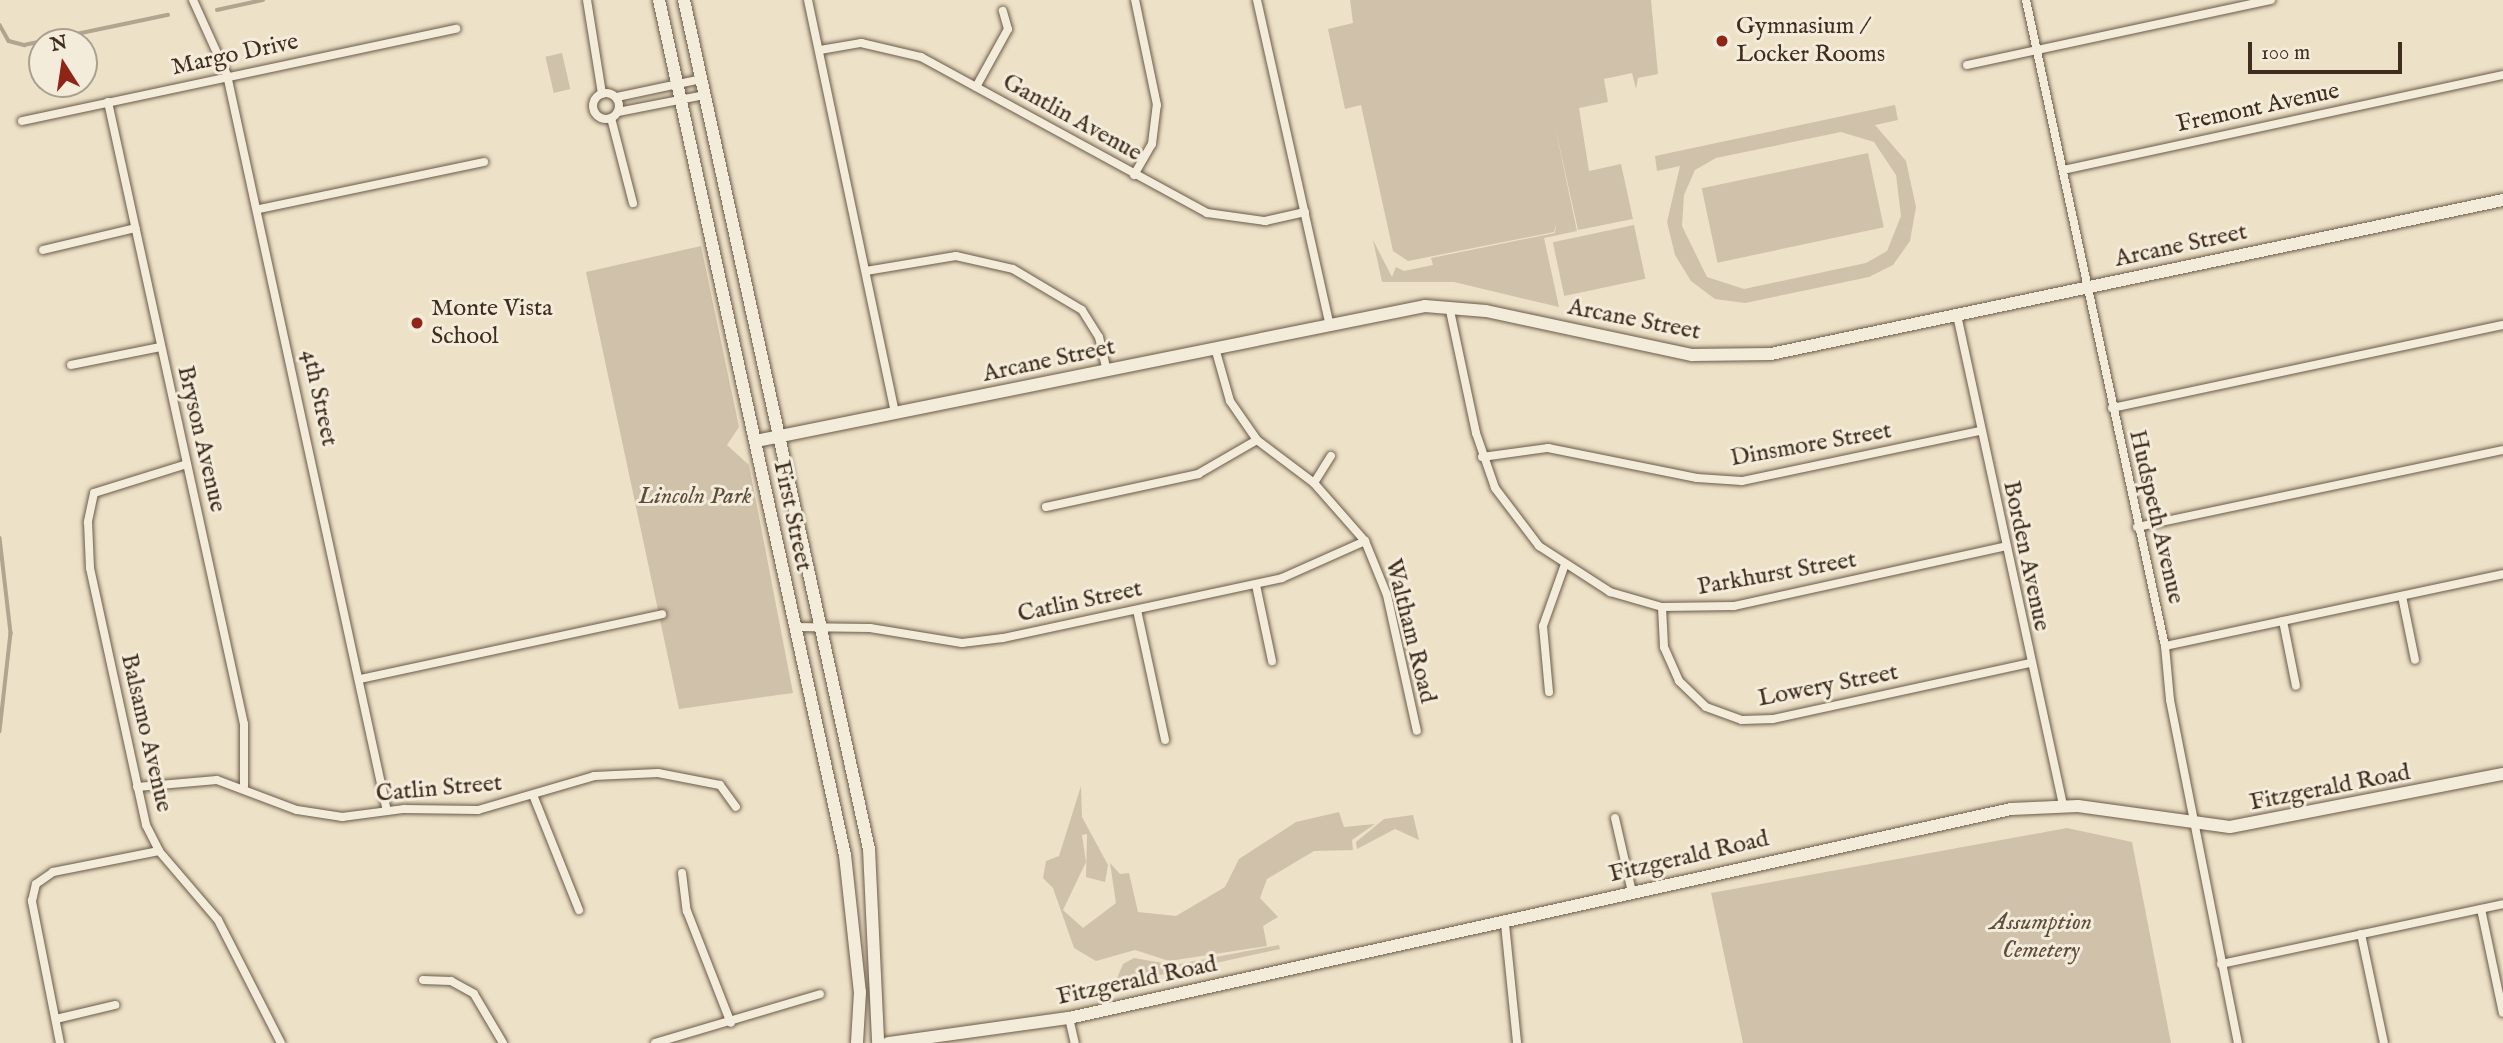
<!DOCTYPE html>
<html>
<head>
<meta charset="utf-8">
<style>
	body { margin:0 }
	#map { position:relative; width:2503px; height:1043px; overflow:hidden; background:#ede1c7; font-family:"IM FELL English",serif }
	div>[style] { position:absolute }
	.green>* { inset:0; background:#d0c2aa; transform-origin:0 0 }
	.stream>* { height:3.5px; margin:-1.75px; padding:0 1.75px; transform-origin:1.75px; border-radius:1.75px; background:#b2a48e }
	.roads { filter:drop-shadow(0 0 2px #6b5a49) drop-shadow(0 0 2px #6b5a49) }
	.street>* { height:8px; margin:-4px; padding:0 4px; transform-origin:4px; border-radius:4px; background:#f3ecdb }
	.street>.ring { margin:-4px; padding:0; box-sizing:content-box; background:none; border:8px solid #f3ecdb; border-radius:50% }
	.secondary>* { height:12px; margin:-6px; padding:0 6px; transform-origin:6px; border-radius:6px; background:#f3ecdb }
	.dots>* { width:19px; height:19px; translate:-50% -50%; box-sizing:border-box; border:4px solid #f3ecdb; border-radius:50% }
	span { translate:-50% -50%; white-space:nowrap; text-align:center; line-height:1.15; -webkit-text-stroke:6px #f3ecdb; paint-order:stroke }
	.poi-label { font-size:24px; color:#402d1f }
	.left { translate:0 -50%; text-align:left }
	.street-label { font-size:24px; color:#402d1f }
	.park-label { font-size:24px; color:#5d4b3b; font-style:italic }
	.north { position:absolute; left:28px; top:28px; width:70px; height:70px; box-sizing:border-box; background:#f3ecdb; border:2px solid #aba090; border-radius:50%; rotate:348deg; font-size:19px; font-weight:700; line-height:28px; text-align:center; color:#402d1f }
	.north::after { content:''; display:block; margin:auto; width:24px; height:32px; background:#8f2418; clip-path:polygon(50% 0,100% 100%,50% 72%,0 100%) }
	.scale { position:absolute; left:2248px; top:42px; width:154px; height:32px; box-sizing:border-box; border:4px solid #402d1f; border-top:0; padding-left:9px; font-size:21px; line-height:24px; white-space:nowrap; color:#402d1f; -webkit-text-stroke:5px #f3ecdb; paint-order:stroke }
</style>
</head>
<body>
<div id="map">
	<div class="green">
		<div style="clip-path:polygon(1350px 0,1651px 0,1658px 74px,1638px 78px,1636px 89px,1632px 73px,1604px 79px,1608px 102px,1579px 108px,1589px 171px,1621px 164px,1633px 219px,1578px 230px,1554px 122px,1577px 231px,1544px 238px,1559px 307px,1454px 282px,1382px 282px,1373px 240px,1392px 277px,1396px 267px,1404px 271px,1433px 265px,1431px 258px,1555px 233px,1556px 224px,1554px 232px,1408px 261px,1393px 251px,1361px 105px,1345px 109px,1328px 29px,1353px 23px)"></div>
		<div style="left:562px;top:53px;width:37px;height:17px;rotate:77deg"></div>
		<div style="clip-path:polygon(evenodd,1895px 105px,1898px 120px,1875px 125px,1906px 161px,1916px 207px,1910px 241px,1893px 265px,1869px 277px,1745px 303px,1715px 299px,1691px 281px,1675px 255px,1667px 222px,1680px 166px,1657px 171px,1655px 156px,1895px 105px,1841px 132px,1874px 142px,1896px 175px,1901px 216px,1887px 251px,1866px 263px,1744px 289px,1707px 277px,1682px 226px,1684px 195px,1695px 170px,1716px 158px,1841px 132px)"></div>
		<div style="left:1868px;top:153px;width:76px;height:170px;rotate:78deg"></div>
		<div style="left:1634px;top:225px;width:55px;height:83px;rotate:78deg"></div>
		<div style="clip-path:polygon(701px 246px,739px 427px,727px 445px,749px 465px,793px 693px,679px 709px,586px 272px)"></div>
		<div style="clip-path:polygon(1081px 786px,1082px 817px,1108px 865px,1105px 882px,1086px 877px,1087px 834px,1082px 835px,1086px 862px,1063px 910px,1083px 928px,1116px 903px,1110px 863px,1120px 874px,1129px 873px,1138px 912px,1176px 916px,1225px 887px,1239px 859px,1296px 822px,1339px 812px,1344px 827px,1375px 824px,1352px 840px,1353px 850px,1314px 851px,1267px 879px,1260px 898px,1278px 917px,1263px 926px,1267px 946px,1169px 961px,1135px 950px,1096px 961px,1074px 948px,1053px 888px,1043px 878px,1046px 861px,1059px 856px)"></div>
		<div style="clip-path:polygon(1413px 815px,1419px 840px,1395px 829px,1357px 849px,1356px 842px,1384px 819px)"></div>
		<div style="clip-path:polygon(2067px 828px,2132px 842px,2171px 1043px,1743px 1043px,1711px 893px)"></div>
		<div style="clip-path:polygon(1279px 945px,1280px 949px,1114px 985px,1123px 964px,1134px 958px,1174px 965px)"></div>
	</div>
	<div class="stream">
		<div style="left:217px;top:10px;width:47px;rotate:-12.3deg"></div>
		<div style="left:0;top:25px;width:18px;rotate:61deg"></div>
		<div style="left:9px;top:41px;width:16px;rotate:15deg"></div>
		<div style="left:24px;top:45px;width:147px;rotate:-11.8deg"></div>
		<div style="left:0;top:538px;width:96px;rotate:83.4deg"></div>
		<div style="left:11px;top:633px;width:99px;rotate:96.4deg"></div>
	</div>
	<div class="roads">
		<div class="street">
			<div style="left:193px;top:0;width:82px;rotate:65.6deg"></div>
			<div style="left:227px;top:75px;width:753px;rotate:77.74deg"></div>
			<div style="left:587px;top:0;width:95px;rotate:80.9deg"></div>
			<div style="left:808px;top:0;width:423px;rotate:78.1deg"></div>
			<div style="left:1257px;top:0;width:331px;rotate:77.4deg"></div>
			<div style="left:2026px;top:0;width:661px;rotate:77.86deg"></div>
			<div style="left:2165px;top:646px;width:54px;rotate:84.7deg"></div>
			<div style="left:2170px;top:700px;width:350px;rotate:78.8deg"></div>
			<div style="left:820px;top:50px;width:42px;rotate:-9.7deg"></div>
			<div style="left:861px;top:43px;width:62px;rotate:13.1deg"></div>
			<div style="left:921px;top:57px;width:326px;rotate:28.6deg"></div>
			<div style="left:1207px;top:213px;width:59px;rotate:7.9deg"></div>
			<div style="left:1265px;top:221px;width:41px;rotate:-12.7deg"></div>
			<div style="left:1967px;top:65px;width:311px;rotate:-12.1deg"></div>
			<div style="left:976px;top:87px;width:66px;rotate:-61.1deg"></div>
			<div style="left:1008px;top:29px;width:19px;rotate:-106deg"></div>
			<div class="ring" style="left:593px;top:93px;width:18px;height:18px"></div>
			<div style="left:617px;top:97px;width:87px;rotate:-12deg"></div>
			<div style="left:108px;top:102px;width:637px;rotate:77.67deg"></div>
			<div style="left:244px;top:724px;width:62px;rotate:90deg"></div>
			<div style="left:618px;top:112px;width:89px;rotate:-11.1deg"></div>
			<div style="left:611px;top:118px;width:88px;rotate:75.5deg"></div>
			<div style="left:22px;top:121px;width:444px;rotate:-12deg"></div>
			<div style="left:2063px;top:170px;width:450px;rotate:-12.2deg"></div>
			<div style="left:1134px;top:175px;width:36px;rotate:-60deg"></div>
			<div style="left:1152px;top:144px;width:39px;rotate:-83deg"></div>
			<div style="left:1157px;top:105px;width:107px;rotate:-101.8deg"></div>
			<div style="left:259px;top:209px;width:230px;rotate:-11.8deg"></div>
			<div style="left:43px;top:250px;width:95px;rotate:-13.4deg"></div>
			<div style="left:866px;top:271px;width:91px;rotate:-9.5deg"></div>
			<div style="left:956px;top:256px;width:58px;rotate:12.8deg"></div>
			<div style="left:1013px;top:269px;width:80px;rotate:30.7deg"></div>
			<div style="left:1082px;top:310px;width:32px;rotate:58deg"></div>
			<div style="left:1099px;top:337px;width:35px;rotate:77deg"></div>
			<div style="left:1449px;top:306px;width:130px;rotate:78deg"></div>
			<div style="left:1476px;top:433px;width:58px;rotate:70.9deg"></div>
			<div style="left:1495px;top:488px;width:73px;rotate:52.8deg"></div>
			<div style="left:1539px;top:546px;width:85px;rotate:32.9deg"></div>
			<div style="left:1610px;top:592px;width:54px;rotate:16.1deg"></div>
			<div style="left:1662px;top:607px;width:72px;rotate:-0.8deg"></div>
			<div style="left:1734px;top:606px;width:275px;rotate:-12.4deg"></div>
			<div style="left:1957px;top:315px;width:501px;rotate:77.79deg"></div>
			<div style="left:1215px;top:348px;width:55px;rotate:74.2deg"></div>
			<div style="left:1230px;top:401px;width:47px;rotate:55.3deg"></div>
			<div style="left:1257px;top:440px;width:71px;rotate:37deg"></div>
			<div style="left:1314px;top:483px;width:77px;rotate:48.7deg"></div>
			<div style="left:1365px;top:541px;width:58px;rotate:67.8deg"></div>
			<div style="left:1387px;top:595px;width:139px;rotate:77.6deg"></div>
			<div style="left:71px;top:365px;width:91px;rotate:-11.4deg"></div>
			<div style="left:2112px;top:408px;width:400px;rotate:-12deg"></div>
			<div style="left:1482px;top:457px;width:67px;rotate:-7.8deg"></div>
			<div style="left:1548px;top:448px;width:152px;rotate:11.4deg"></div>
			<div style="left:1697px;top:478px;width:45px;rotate:3.8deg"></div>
			<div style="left:1742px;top:481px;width:243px;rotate:-11.9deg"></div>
			<div style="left:187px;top:464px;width:97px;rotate:162.7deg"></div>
			<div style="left:94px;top:493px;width:30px;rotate:102deg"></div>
			<div style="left:88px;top:522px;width:46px;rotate:87.5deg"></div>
			<div style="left:90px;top:568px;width:263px;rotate:77.7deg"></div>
			<div style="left:146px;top:825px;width:29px;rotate:63deg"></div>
			<div style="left:159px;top:851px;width:91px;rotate:49.5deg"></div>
			<div style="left:218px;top:920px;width:138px;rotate:62.9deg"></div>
			<div style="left:1314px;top:483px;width:32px;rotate:-58deg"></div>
			<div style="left:1046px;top:507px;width:156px;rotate:-12.2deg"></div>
			<div style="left:1198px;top:474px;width:68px;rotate:-30deg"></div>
			<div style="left:2137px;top:527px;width:374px;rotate:-11.9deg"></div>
			<div style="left:1256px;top:585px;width:78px;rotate:78.1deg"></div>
			<div style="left:2402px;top:596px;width:65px;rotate:78.5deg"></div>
			<div style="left:1662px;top:607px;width:40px;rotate:87.1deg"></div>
			<div style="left:1664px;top:647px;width:37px;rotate:66deg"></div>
			<div style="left:1679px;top:681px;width:37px;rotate:44deg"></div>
			<div style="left:1706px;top:707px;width:38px;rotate:20deg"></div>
			<div style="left:1742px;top:720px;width:31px;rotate:-2deg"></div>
			<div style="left:1773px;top:719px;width:262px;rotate:-12.3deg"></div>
			<div style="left:1137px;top:610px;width:133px;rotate:77.8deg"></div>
			<div style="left:2283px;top:621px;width:66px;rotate:78.7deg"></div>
			<div style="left:794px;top:627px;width:76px;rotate:0.8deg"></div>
			<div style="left:870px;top:628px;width:93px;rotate:9.3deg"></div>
			<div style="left:962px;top:643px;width:41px;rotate:-7deg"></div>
			<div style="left:1003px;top:638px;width:285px;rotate:-12.1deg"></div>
			<div style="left:1282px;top:578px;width:91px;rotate:-24deg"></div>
			<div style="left:2165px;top:646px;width:346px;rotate:-12deg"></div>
			<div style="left:360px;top:679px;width:309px;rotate:-12.1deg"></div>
			<div style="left:1549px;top:692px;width:66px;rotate:-95.2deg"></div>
			<div style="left:1543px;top:626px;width:63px;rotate:-70.4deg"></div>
			<div style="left:137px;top:787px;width:80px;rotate:-5deg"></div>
			<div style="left:217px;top:780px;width:85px;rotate:20.6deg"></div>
			<div style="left:297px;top:810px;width:46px;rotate:8.8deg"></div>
			<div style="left:342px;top:817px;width:63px;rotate:-7.4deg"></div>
			<div style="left:404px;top:809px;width:74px;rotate:0.8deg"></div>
			<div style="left:478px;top:810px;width:121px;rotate:-16.3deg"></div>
			<div style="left:594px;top:776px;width:64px;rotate:-2.7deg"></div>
			<div style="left:658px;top:773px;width:63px;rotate:11deg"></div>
			<div style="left:720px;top:785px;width:27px;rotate:54deg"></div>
			<div style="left:533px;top:795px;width:124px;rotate:68.2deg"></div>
			<div style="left:1615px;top:818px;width:76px;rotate:77.1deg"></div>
			<div style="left:682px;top:873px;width:38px;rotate:83deg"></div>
			<div style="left:687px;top:911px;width:120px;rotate:68.6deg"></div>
			<div style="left:2481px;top:909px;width:106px;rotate:78.1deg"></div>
			<div style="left:1505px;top:924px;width:120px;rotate:84.2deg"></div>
			<div style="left:2361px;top:934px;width:111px;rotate:78.1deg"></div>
			<div style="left:2221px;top:964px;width:288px;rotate:-12deg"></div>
			<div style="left:423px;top:980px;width:28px;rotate:2deg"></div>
			<div style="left:451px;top:981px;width:26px;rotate:29deg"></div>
			<div style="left:474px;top:994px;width:57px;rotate:59.4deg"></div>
			<div style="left:1069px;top:1018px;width:26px;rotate:77deg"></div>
			<div style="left:56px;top:1019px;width:61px;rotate:-13.3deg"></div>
			<div style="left:60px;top:1043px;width:145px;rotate:-101.2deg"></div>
			<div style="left:32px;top:901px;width:17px;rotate:-77deg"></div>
			<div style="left:36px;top:884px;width:21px;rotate:-35deg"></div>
			<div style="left:53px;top:872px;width:108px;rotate:-11.2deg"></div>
			<div style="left:655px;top:1043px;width:172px;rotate:-16.5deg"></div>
		</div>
		<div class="secondary">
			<div style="left:659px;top:0;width:875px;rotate:77.73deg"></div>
			<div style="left:845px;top:855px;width:138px;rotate:83.8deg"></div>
			<div style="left:860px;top:992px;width:51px;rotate:93.4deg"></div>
			<div style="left:684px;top:0;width:869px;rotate:77.71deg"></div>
			<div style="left:869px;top:849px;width:194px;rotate:87.3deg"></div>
			<div style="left:756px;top:441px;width:682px;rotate:-11.41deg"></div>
			<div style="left:1425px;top:306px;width:61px;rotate:4.7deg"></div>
			<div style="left:1486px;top:311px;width:211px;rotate:12.1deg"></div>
			<div style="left:1692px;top:355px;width:79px;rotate:-0.7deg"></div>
			<div style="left:1771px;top:354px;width:748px;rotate:-11.88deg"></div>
			<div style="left:888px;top:1043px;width:183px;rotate:-7.9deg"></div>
			<div style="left:1069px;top:1018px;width:965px;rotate:-12.51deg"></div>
			<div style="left:2011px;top:809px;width:67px;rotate:-2.6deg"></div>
			<div style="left:2078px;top:806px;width:153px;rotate:7.9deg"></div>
			<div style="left:2230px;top:827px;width:278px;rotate:-11deg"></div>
		</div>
	</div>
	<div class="dots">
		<div style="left:1722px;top:41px;background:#8f2418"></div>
		<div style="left:417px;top:323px;background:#8f2418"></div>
	</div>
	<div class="poi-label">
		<span class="left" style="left:1736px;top:41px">Gymnasium /<br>Locker Rooms</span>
		<span class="left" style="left:431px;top:323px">Monte Vista<br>School</span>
	</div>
	<div class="street-label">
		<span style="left:235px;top:55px;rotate:-12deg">Margo Drive</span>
		<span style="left:2258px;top:108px;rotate:-12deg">Fremont Avenue</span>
		<span style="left:1072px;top:118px;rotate:29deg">Gantlin Avenue</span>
		<span style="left:2181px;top:246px;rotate:-12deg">Arcane Street</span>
		<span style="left:1634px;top:320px;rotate:11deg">Arcane Street</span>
		<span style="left:1049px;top:361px;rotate:-12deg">Arcane Street</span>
		<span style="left:319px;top:398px;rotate:78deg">4th Street</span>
		<span style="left:201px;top:439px;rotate:77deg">Bryson Avenue</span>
		<span style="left:1811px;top:445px;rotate:-10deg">Dinsmore Street</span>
		<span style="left:792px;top:516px;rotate:78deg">First Street</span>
		<span style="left:2156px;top:517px;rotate:77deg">Hudspeth Avenue</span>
		<span style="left:2026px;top:556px;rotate:78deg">Borden Avenue</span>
		<span style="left:1777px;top:574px;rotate:-10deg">Parkhurst Street</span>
		<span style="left:1080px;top:602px;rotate:-12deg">Catlin Street</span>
		<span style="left:1410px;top:631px;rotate:76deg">Waltham Road</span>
		<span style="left:1828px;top:686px;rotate:-11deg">Lowery Street</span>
		<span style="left:146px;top:733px;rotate:77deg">Balsamo Avenue</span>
		<span style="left:2330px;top:788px;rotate:-11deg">Fitzgerald Road</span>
		<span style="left:439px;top:789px;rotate:-5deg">Catlin Street</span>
		<span style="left:1689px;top:857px;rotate:-13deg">Fitzgerald Road</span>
		<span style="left:1137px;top:981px;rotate:-12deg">Fitzgerald Road</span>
	</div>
	<div class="park-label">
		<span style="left:695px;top:497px">Lincoln Park</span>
		<span style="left:2041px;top:937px">Assumption<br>Cemetery</span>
	</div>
	<div class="north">N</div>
	<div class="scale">100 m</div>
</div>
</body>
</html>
